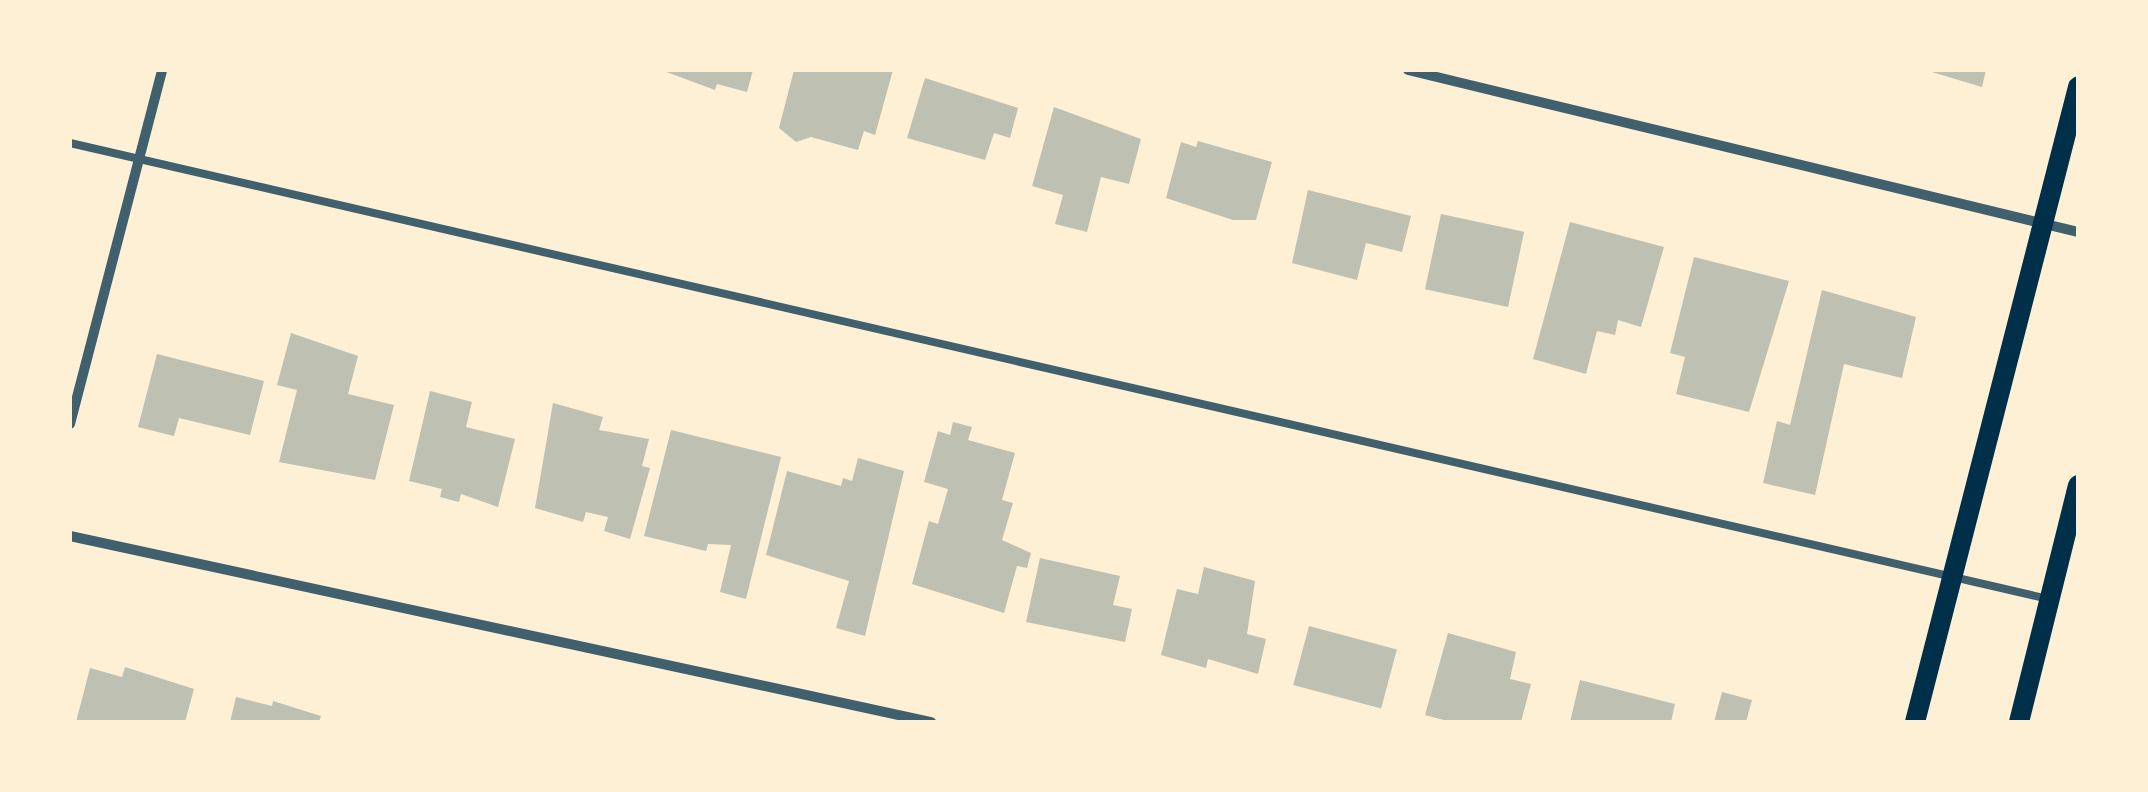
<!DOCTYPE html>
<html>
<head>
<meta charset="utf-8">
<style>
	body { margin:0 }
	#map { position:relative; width:2148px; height:792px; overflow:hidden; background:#fdf0d5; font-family:"IBM Plex Sans",sans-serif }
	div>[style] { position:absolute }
	.building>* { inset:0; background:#bec0b2; transform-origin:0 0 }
	.service>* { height:8px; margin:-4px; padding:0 4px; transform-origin:4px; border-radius:4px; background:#3f606c }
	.minor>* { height:10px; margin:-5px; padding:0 5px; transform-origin:5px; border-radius:5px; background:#3f606c }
	.secondary>* { height:20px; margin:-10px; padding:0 10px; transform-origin:10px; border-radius:10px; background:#003049 }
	span { translate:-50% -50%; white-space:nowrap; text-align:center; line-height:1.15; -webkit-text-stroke:10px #fdf0d5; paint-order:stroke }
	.frame { position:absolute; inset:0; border:72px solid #fdf0d5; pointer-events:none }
</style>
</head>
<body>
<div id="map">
	<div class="building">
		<div style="clip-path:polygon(661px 70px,753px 70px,747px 92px,717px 84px,715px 90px)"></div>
		<div style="clip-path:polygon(794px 70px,893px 70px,875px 135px,864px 131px,858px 150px,811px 137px,796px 142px,779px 128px)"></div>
		<div style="clip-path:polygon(1925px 70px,1986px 70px,1982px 87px)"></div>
		<div style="clip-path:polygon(925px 78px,1018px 108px,1010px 138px,994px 133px,985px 160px,907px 138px)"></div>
		<div style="clip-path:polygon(1054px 107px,1141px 139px,1129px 184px,1101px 177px,1087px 232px,1055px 224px,1063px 195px,1032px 186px)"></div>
		<div style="clip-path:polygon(1198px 141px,1272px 162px,1256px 220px,1233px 220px,1166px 198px,1181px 142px,1196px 147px)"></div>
		<div style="clip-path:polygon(1308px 190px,1411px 216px,1402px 252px,1366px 243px,1357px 280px,1292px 263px)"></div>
		<div style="left:1441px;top:214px;width:85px;height:77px;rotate:12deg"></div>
		<div style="clip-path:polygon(1570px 222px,1664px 247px,1641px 327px,1618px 320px,1615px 335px,1597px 331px,1586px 374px,1533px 359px)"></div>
		<div style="clip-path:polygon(1694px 257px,1789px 281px,1749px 412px,1676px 394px,1685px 357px,1670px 353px)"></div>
		<div style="clip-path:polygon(1822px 290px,1916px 317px,1902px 378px,1844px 364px,1815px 495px,1763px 483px,1777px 421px,1790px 425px)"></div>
		<div style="clip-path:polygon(291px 333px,358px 356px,348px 394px,394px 405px,375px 480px,279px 462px,297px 390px,277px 385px)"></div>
		<div style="clip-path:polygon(157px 354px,264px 381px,250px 435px,179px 418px,174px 436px,138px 427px)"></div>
		<div style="clip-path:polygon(430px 391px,472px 402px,466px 427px,515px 439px,498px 507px,461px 494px,459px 502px,440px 497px,442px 489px,409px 481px)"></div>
		<div style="clip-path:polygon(553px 403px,603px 417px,599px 430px,649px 439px,642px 466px,650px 468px,630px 539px,604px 531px,608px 517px,586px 512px,583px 522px,535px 508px)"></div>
		<div style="clip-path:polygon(953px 422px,972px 427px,968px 440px,1015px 453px,1002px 500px,1013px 503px,1002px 540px,1031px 553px,1027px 568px,1017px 566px,1004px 613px,912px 584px,929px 521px,938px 524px,948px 489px,924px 482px,938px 431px,950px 435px)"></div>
		<div style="clip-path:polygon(671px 430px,781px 457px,746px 599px,720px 592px,731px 545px,708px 544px,706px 551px,644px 536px)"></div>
		<div style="clip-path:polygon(858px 458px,904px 471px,865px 636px,836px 628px,849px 581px,766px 555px,787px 471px,841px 486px,843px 478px,852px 481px)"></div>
		<div style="clip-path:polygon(1040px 558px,1120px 576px,1113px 605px,1132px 609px,1125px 642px,1026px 622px)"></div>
		<div style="clip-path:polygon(1204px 567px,1255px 581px,1247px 634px,1266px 639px,1258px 674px,1208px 659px,1206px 668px,1161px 655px,1177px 589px,1198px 594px)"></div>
		<div style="left:1309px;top:626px;width:91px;height:61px;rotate:15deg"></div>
		<div style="clip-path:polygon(1448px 633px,1516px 652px,1510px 679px,1531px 684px,1521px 722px,1451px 722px,1425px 715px)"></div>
		<div style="clip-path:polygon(125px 667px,194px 689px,185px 722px,76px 722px,90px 668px,122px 677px)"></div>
		<div style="clip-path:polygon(1580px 680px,1675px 704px,1671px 722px,1570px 722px)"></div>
		<div style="clip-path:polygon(1722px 692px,1752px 700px,1746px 722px,1714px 722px)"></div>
		<div style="clip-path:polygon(236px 697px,272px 706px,273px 701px,321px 716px,319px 722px,230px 722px)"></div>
	</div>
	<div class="service">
		<div style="left:70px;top:143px;width:2031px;rotate:12.98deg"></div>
	</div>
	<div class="minor">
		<div style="left:1408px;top:70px;width:689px;rotate:13.59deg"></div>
		<div style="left:70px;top:424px;width:366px;rotate:-75.4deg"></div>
		<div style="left:70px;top:536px;width:881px;rotate:12.19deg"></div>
	</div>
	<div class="secondary">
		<div style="left:1915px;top:722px;width:656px;rotate:-75.6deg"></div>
		<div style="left:2019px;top:722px;width:244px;rotate:-76deg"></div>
	</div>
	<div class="frame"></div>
</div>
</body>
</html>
